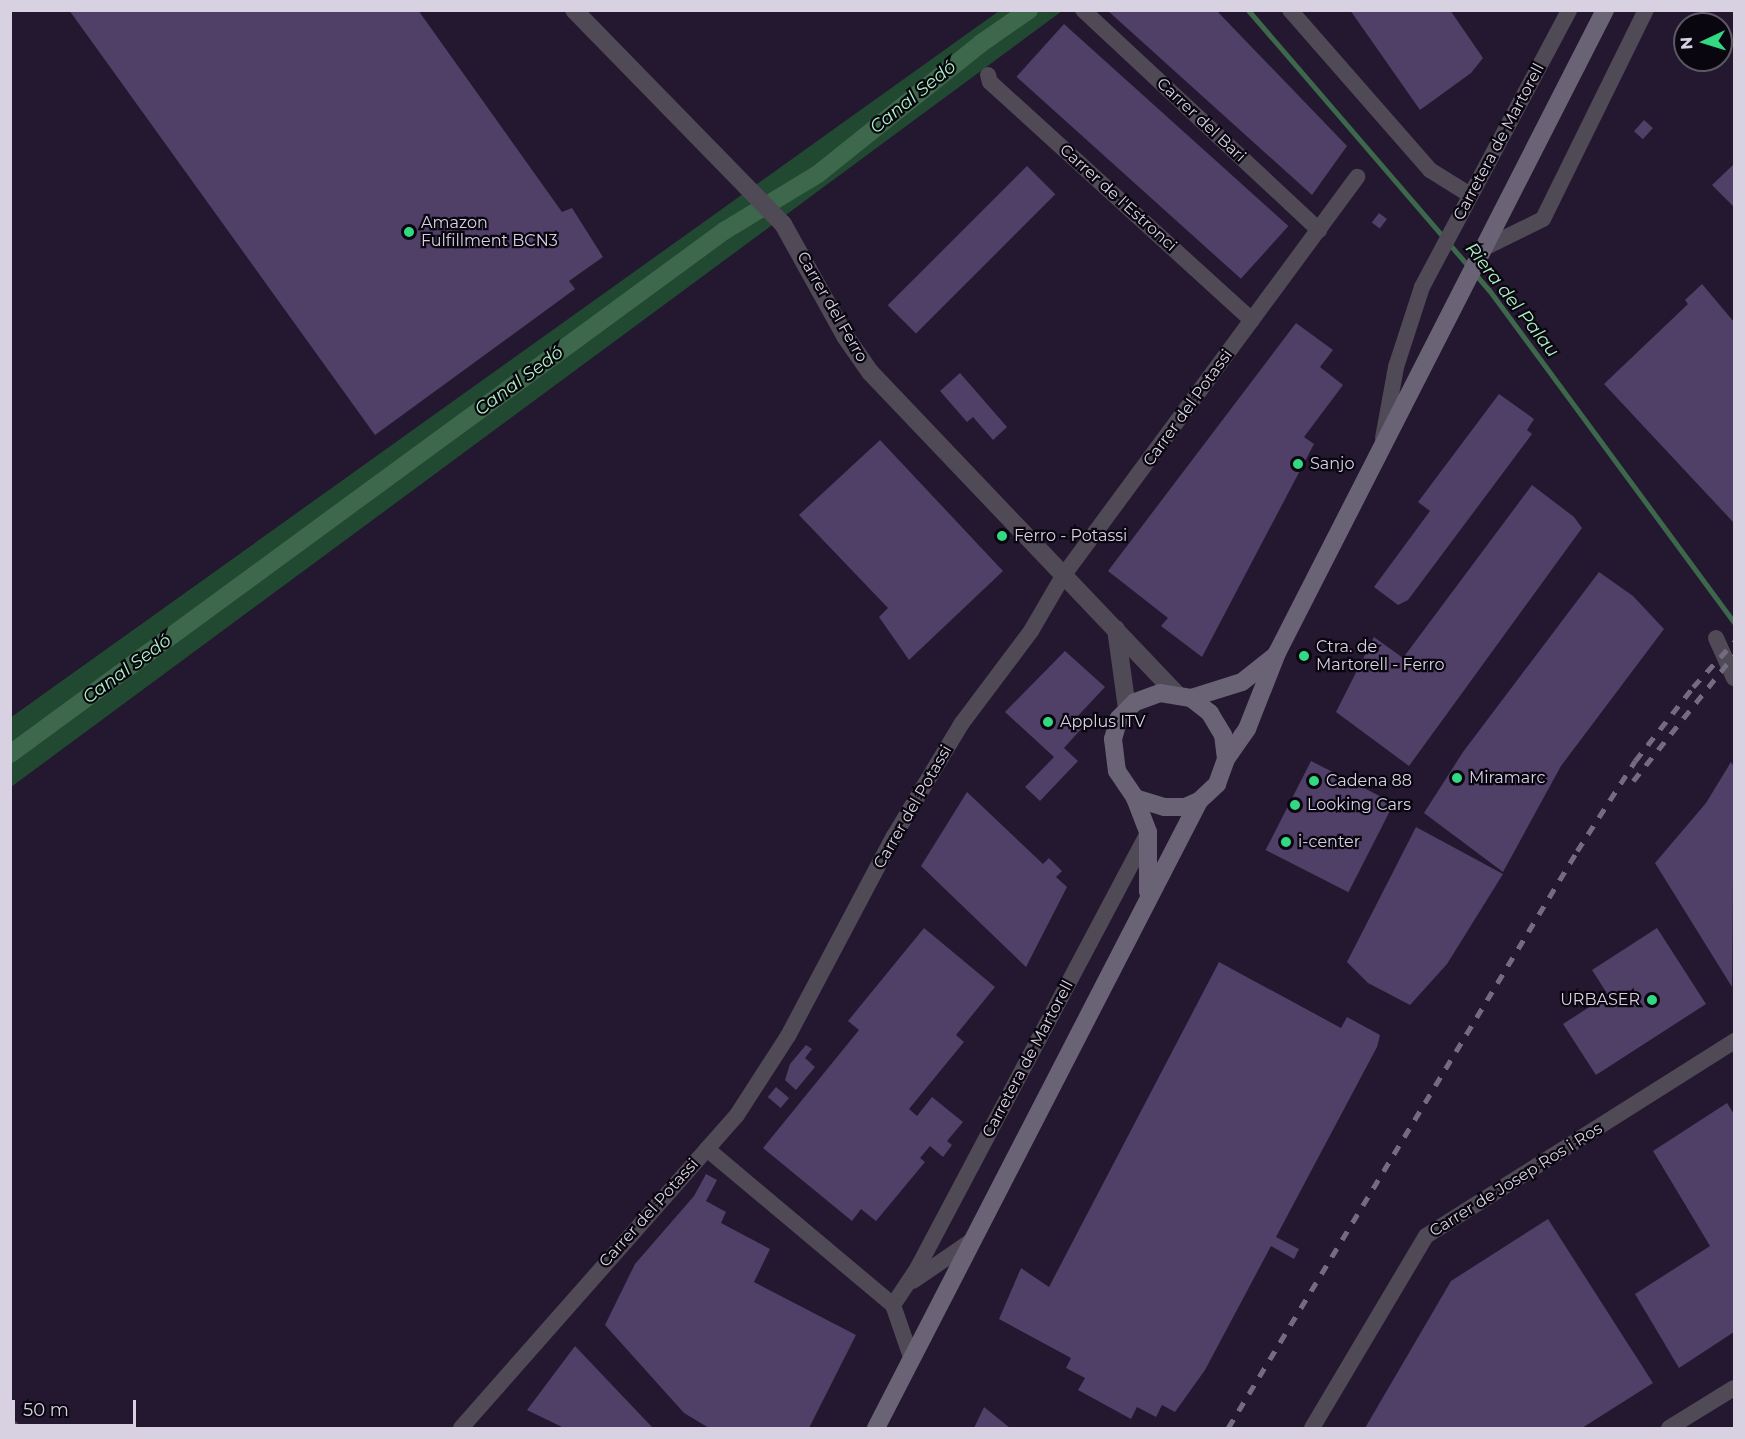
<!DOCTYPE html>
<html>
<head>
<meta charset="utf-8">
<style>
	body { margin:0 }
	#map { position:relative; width:1745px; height:1439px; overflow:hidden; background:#231830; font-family:Montserrat,sans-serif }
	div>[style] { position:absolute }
	.green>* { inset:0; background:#214931 }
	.stream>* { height:5px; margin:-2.5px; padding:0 2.5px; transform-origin:2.5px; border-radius:2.5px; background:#3d684c }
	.canal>* { height:18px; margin:-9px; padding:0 9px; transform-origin:9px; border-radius:9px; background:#3d684c }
	.building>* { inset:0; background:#503f66; transform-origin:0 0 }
	.minor>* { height:16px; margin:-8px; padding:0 8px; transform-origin:8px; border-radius:8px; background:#4f4a56 }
	.tertiary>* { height:18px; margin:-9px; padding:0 9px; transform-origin:9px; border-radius:9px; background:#4f4a56 }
	.secondary>* { height:18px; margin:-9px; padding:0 9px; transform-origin:9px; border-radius:9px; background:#6a6376 }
	.rail>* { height:4.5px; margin-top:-2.25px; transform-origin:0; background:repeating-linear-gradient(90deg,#746b80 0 10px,transparent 0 20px) }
	.dots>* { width:16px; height:16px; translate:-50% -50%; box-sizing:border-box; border:3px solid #0a0610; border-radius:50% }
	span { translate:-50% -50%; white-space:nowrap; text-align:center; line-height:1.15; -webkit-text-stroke:4.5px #0a0610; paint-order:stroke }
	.street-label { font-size:16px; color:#d7d1e1 }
	.poi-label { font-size:16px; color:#d7d1e1 }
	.left { translate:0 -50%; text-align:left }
	.right { translate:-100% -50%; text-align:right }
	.water-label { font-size:18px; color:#abf2c2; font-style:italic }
	.frame { position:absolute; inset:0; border:12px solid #d7d1e1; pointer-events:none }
	.north { position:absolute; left:1673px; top:12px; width:60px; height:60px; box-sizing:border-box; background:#0a0610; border:2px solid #5c5764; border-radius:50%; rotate:266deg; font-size:16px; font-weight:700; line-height:24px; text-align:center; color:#d7d1e1 }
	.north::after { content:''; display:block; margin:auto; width:21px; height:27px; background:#32d882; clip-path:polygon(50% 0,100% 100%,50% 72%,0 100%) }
	.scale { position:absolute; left:12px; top:1400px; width:124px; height:27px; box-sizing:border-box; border:3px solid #d7d1e1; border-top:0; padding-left:8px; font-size:18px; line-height:21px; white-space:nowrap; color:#d7d1e1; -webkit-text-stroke:4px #0a0610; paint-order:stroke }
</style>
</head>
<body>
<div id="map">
	<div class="green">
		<div style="clip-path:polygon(999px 11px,1062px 11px,11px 787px,10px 718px)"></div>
	</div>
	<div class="stream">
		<div style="left:1248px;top:10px;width:369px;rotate:49.3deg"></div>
		<div style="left:1489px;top:290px;width:413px;rotate:53.6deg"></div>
	</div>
	<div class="canal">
		<div style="left:10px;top:754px;width:885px;rotate:-36.22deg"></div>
		<div style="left:724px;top:231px;width:110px;rotate:-31.2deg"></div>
		<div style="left:818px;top:174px;width:208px;rotate:-38.7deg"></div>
		<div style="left:980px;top:44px;width:60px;rotate:-34.8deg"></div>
	</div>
	<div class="building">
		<div style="clip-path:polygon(69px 10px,418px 10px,562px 212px,572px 208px,603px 257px,569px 281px,575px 289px,375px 435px)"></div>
		<div style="clip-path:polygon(1107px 10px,1216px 10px,1347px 146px,1312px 195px)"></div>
		<div style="clip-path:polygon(1350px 10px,1450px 10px,1483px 58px,1471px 73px,1420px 110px)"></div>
		<div style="left:1064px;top:24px;width:302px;height:71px;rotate:42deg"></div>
		<div style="left:1644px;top:120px;width:12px;height:15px;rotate:42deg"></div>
		<div style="clip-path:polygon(1734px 164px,1734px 207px,1712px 185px)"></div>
		<div style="left:1027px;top:166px;width:40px;height:197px;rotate:45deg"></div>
		<div style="left:1379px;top:213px;width:10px;height:12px;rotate:37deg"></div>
		<div style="clip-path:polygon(1702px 284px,1734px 322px,1734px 523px,1604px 384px,1688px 304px,1685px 300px)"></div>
		<div style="clip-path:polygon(1296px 323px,1333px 350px,1320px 367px,1343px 385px,1304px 437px,1314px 444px,1202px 657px,1161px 626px,1168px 618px,1108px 571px)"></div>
		<div style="clip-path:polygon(960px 373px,1007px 427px,993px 440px,973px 417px,967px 422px,940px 391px)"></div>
		<div style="clip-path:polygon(1499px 394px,1534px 419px,1527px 430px,1532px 434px,1408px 600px,1398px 605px,1374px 587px,1430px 511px,1418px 502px)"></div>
		<div style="clip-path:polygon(880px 440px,1003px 571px,909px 660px,879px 617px,888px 608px,799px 515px)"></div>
		<div style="clip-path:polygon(1532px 485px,1574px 517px,1582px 528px,1409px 766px,1336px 712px,1374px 637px,1403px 658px)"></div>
		<div style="clip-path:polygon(1599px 572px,1633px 596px,1664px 629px,1561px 766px,1503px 872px,1424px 813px,1463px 752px)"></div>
		<div style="clip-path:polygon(1065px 651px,1105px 687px,1076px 718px,1083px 727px,1064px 748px,1078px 761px,1040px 801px,1025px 787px,1054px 757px,1005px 712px)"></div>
		<div style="left:1311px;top:761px;width:93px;height:100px;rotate:27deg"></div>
		<div style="clip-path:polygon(1731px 762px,1734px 767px,1732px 987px,1655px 863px,1706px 803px)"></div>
		<div style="clip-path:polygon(967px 792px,1043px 864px,1049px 858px,1062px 871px,1056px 877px,1067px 887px,1026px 967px,921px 866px)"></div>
		<div style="clip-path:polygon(1416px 827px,1503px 874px,1447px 964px,1410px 1005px,1368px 983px,1347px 962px)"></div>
		<div style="clip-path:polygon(924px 928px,995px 987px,956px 1035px,964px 1042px,909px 1109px,917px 1116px,932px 1097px,963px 1122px,947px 1141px,952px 1145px,943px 1157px,930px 1146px,920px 1158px,925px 1162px,876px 1221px,861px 1209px,852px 1221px,763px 1148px,859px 1030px,848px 1021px)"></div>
		<div style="clip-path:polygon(1657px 928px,1706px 1004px,1596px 1075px,1563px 1024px,1608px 995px,1592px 970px)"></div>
		<div style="clip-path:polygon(1219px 962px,1341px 1028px,1347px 1017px,1380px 1035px,1377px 1047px,1276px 1237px,1299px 1249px,1294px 1259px,1271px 1246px,1205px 1370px,1175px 1412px,1162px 1405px,1156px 1417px,1137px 1407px,1131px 1419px,1078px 1390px,1085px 1378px,1066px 1368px,1071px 1358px,999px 1319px,1021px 1268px,1049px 1287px)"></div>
		<div style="clip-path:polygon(806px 1045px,812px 1049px,805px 1058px,815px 1067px,796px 1090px,785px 1080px,790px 1064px)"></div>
		<div style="left:776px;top:1087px;width:17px;height:13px;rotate:40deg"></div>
		<div style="clip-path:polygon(1727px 1103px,1734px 1114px,1734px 1332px,1679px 1368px,1635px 1294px,1710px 1246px,1653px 1151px)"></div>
		<div style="clip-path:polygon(706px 1174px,717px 1180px,706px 1201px,726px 1212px,721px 1223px,770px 1249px,754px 1282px,856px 1335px,809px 1428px,709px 1428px,684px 1413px,605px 1325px,635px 1264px,694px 1196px)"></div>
		<div style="clip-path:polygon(1548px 1219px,1653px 1383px,1582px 1428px,1365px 1428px,1451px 1281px)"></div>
		<div style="clip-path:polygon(575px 1346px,631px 1405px,653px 1428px,564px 1428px,527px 1410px)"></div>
		<div style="clip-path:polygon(984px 1407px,1010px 1428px,974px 1428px)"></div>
	</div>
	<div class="minor">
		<div style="left:1083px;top:10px;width:323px;rotate:43deg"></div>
		<div style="left:1290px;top:10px;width:213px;rotate:48.8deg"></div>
		<div style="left:1430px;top:170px;width:47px;rotate:32deg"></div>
		<div style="left:988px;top:75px;width:7px;rotate:74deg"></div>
		<div style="left:990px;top:82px;width:354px;rotate:42.3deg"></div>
		<div style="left:1488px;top:246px;width:61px;rotate:-26.1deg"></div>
		<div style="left:1543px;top:219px;width:233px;rotate:-63.8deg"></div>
		<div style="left:1383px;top:438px;width:72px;rotate:-79.6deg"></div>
		<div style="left:1396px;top:367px;width:84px;rotate:-72deg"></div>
		<div style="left:1422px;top:287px;width:314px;rotate:-62deg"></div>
		<div style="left:1716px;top:638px;width:44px;rotate:65.8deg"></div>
		<div style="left:707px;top:1149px;width:243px;rotate:40deg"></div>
		<div style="left:913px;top:1281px;width:74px;rotate:-34.5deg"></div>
		<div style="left:893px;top:1305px;width:43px;rotate:-56.3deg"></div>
		<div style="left:917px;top:1269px;width:494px;rotate:-62.1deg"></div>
		<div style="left:893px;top:1305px;width:58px;rotate:70.9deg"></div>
		<div style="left:10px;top:1428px;width:1px"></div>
		<div style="left:461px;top:1428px;width:417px;rotate:-48.6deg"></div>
		<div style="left:737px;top:1115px;width:94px;rotate:-57.2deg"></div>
		<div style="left:788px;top:1036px;width:226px;rotate:-62.1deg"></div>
		<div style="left:894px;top:836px;width:132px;rotate:-59deg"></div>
		<div style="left:962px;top:723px;width:115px;rotate:-53.1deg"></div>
		<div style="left:1031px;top:631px;width:64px;rotate:-59.8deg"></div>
		<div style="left:1063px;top:576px;width:496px;rotate:-53.6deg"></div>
		<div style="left:1312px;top:1428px;width:223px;rotate:-59.3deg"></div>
		<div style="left:1426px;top:1236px;width:365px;rotate:-32.3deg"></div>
		<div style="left:1669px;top:1428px;width:76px;rotate:-31.6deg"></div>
	</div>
	<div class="tertiary">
		<div style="left:574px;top:10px;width:299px;rotate:45.7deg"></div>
		<div style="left:783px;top:224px;width:128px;rotate:61deg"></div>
		<div style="left:845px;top:336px;width:44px;rotate:55.2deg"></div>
		<div style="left:870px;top:372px;width:445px;rotate:46.4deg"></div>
		<div style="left:1116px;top:629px;width:80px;rotate:82.1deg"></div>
	</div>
	<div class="secondary">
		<div style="left:1191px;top:698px;width:53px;rotate:-17.4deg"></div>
		<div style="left:1242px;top:682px;width:43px;rotate:-38.5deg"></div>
		<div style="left:1226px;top:759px;width:37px;rotate:-55deg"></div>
		<div style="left:1247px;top:729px;width:82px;rotate:-68.5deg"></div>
		<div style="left:1277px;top:653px;width:722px;rotate:-62.97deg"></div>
		<div style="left:1135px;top:798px;width:31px;rotate:17deg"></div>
		<div style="left:1165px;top:807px;width:20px"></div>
		<div style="left:1185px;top:807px;width:15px;rotate:-23deg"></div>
		<div style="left:1199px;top:801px;width:25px;rotate:-43deg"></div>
		<div style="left:1217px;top:784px;width:27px;rotate:-70deg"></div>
		<div style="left:1226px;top:759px;width:24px;rotate:-97deg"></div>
		<div style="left:1223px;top:735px;width:26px;rotate:-121deg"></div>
		<div style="left:1210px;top:713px;width:24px;rotate:-142deg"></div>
		<div style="left:1191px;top:698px;width:31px;rotate:-171deg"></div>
		<div style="left:1160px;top:693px;width:27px;rotate:160deg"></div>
		<div style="left:1135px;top:702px;width:23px;rotate:135deg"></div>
		<div style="left:1119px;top:718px;width:22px;rotate:106deg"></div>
		<div style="left:1113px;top:739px;width:32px;rotate:83deg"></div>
		<div style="left:1117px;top:771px;width:32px;rotate:56deg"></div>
		<div style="left:1135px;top:798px;width:36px;rotate:69deg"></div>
		<div style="left:1148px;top:832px;width:60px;rotate:90deg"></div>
		<div style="left:876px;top:1428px;width:705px;rotate:-62.74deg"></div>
	</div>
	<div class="rail">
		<div style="left:1633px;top:781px;width:161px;rotate:-51.3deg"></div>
		<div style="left:1228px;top:1428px;width:674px;rotate:-58.83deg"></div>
		<div style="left:1577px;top:851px;width:107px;rotate:-57.2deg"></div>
		<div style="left:1635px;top:761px;width:94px;rotate:-51.9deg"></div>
		<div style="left:1693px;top:687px;width:61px;rotate:-47.7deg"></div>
	</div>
	<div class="dots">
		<div style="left:409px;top:232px;background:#32d882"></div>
		<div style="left:1298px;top:464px;background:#32d882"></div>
		<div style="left:1002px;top:536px;background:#32d882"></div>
		<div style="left:1304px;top:656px;background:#32d882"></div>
		<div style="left:1048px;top:722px;background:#32d882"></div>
		<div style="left:1457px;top:778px;background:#32d882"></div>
		<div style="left:1314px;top:781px;background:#32d882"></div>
		<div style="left:1295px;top:805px;background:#32d882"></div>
		<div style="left:1286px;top:842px;background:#32d882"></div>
		<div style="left:1652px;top:1000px;background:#32d882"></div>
	</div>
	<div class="street-label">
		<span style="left:1201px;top:120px;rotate:43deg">Carrer del Bari</span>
		<span style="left:1499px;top:142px;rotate:-62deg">Carretera de Martorell</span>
		<span style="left:1118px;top:198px;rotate:42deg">Carrer de l'Estronci</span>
		<span style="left:832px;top:307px;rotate:60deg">Carrer del Ferro</span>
		<span style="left:1188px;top:408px;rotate:-54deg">Carrer del Potassi</span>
		<span style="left:913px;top:807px;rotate:-60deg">Carrer del Potassi</span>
		<span style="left:1028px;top:1059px;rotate:-62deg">Carretera de Martorell</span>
		<span style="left:1516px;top:1180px;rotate:-32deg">Carrer de Josep Ros i Ros</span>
		<span style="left:649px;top:1213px;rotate:-48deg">Carrer del Potassi</span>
	</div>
	<div class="poi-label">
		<span class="left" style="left:421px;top:232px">Amazon<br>Fulfillment BCN3</span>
		<span class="left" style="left:1310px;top:464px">Sanjo</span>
		<span class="left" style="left:1014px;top:536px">Ferro - Potassi</span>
		<span class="left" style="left:1316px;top:656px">Ctra. de<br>Martorell - Ferro</span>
		<span class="left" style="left:1060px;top:722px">Applus ITV</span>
		<span class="left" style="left:1469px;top:778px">Miramarc</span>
		<span class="left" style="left:1326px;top:781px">Cadena 88</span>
		<span class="left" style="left:1307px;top:805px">Looking Cars</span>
		<span class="left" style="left:1298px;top:842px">i-center</span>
		<span class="right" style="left:1640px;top:1000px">URBASER</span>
	</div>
	<div class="water-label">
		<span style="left:913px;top:97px;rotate:-39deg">Canal Sedó</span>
		<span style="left:1512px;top:300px;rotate:52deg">Riera del Palau</span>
		<span style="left:519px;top:381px;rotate:-36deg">Canal Sedó</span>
		<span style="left:127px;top:669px;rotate:-36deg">Canal Sedó</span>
	</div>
	<div class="frame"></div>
	<div class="north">N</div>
	<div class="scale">50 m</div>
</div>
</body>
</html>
